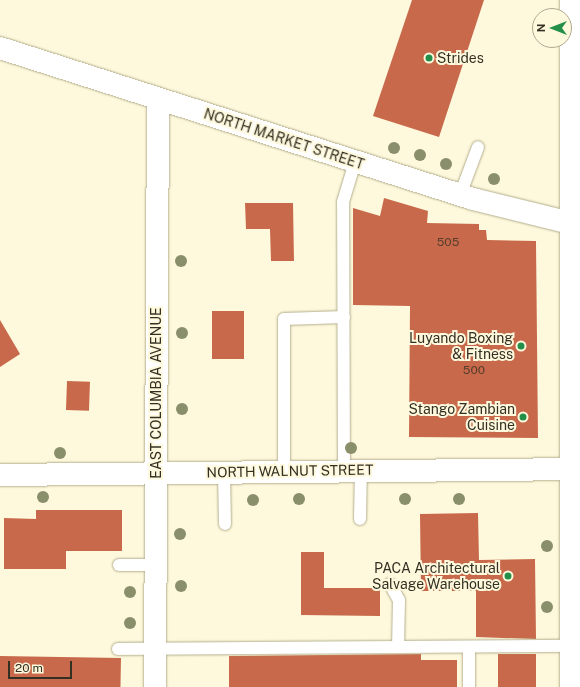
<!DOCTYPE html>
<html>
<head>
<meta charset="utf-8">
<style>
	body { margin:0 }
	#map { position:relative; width:580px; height:687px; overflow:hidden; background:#fef9dd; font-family:"Public Sans",sans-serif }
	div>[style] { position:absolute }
	.building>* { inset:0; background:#c7694a; transform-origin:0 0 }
	.roads { filter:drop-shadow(0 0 1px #b4ae8d) drop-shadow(0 0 1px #b4ae8d) }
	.lane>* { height:12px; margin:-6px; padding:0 6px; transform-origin:6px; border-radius:6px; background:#fff }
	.street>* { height:22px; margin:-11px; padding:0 11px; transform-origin:11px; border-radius:11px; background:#fff }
	.secondary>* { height:22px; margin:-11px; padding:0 11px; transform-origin:11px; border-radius:11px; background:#fff }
	.trees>* { width:12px; height:12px; margin:-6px; border-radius:50%; background:#898e6b }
	.dots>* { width:11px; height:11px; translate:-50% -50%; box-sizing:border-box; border:2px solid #fef9dd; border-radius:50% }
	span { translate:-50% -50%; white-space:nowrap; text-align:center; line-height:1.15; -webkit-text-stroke:4px #fef9dd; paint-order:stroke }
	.number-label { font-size:12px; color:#583e2d }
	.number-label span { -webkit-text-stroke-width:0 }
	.poi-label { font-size:14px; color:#333023 }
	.left { translate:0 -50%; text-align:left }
	.right { translate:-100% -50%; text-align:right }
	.street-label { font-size:14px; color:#333023 }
	.north { position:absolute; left:532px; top:8px; width:40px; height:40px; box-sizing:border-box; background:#fef9dd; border:1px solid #ada993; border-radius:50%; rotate:270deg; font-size:11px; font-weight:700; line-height:16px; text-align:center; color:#333023 }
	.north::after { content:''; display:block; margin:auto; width:14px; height:18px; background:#238f48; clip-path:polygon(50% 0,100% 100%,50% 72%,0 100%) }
	.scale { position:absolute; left:8px; top:661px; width:64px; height:18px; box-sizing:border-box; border:2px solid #333023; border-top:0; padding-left:5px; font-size:12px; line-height:14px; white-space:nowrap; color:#333023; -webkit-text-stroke:3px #fef9dd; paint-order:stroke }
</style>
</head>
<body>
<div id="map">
	<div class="building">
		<div style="clip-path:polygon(412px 0,484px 0,439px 137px,373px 116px)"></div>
		<div style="clip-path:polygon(384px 198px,428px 211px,427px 223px,479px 224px,479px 230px,486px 230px,487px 240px,536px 241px,538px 438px,409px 437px,410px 306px,353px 305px,353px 208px,380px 216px)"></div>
		<div style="clip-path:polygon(245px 203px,293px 203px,294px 261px,271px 261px,270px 229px,246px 229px)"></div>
		<div style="left:212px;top:311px;width:32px;height:48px"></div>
		<div style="clip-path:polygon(0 320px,20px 354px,0 367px)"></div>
		<div style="left:67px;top:381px;width:23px;height:29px;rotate:2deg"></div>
		<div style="clip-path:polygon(36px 510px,122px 510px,122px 551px,66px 551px,66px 569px,4px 569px,4px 518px,36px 519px)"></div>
		<div style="clip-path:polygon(478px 513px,479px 560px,535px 559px,536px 639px,476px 637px,476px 591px,421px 591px,420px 514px)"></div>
		<div style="clip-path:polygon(301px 552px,324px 552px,324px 588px,380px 588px,380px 616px,301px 615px)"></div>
		<div style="clip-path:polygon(421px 654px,421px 660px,457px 660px,457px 687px,229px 687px,229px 656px)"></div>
		<div style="left:498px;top:654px;width:38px;height:33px"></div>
		<div style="left:0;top:656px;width:121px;height:31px;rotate:1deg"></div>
	</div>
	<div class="roads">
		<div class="lane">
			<div style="left:460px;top:195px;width:51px;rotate:-69.4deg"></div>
			<div style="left:344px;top:470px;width:268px;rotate:-90.2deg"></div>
			<div style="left:343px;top:202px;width:42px;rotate:-73.3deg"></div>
			<div style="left:284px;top:471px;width:152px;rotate:-90deg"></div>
			<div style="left:284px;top:319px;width:60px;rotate:-1.9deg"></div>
			<div style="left:224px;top:473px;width:51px;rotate:88.9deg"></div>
			<div style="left:360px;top:519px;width:50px;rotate:-88.9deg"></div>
			<div style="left:119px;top:565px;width:36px"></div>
			<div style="left:390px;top:584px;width:18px;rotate:61deg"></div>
			<div style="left:399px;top:600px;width:47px;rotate:91.2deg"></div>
			<div style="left:469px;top:647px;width:40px;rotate:90deg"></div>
			<div style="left:118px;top:649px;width:453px;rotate:-0.4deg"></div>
		</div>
		<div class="street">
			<div style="left:155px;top:687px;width:588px;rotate:-89.71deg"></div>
		</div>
		<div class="secondary">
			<div style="left:571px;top:0;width:687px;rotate:90deg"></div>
			<div style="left:0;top:48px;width:497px;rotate:17.7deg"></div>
			<div style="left:473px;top:199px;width:101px;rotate:13.8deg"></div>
			<div style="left:0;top:475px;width:580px;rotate:-0.59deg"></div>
		</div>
	</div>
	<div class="trees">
		<div style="left:394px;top:148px"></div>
		<div style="left:420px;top:155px"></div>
		<div style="left:446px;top:164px"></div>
		<div style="left:494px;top:179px"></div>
		<div style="left:181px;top:261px"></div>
		<div style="left:182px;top:333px"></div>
		<div style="left:182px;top:409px"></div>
		<div style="left:351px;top:448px"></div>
		<div style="left:60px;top:453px"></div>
		<div style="left:43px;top:497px"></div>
		<div style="left:299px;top:499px"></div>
		<div style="left:405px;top:499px"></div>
		<div style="left:459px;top:499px"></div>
		<div style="left:253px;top:500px"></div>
		<div style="left:180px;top:534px"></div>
		<div style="left:547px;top:546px"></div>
		<div style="left:181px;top:586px"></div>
		<div style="left:130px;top:592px"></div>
		<div style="left:547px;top:607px"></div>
		<div style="left:130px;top:623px"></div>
	</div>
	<div class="dots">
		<div style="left:429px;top:58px;background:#238f48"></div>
		<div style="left:521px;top:346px;background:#238f48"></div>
		<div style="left:523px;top:417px;background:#238f48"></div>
		<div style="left:508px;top:576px;background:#238f48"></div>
	</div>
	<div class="number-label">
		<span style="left:448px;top:243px">505</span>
		<span style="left:474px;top:371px">500</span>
	</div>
	<div class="poi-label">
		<span class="left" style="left:437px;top:58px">Strides</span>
		<span class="right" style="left:513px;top:346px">Luyando Boxing<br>&amp; Fitness</span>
		<span class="right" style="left:515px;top:417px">Stango Zambian<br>Cuisine</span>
		<span class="right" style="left:500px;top:576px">PACA Architectural<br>Salvage Warehouse</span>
	</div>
	<div class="street-label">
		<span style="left:284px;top:139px;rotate:18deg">NORTH MARKET STREET</span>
		<span style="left:156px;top:393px;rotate:-90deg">EAST COLUMBIA AVENUE</span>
		<span style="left:290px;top:471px;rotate:-1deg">NORTH WALNUT STREET</span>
	</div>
	<div class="north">N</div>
	<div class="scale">20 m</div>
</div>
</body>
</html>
